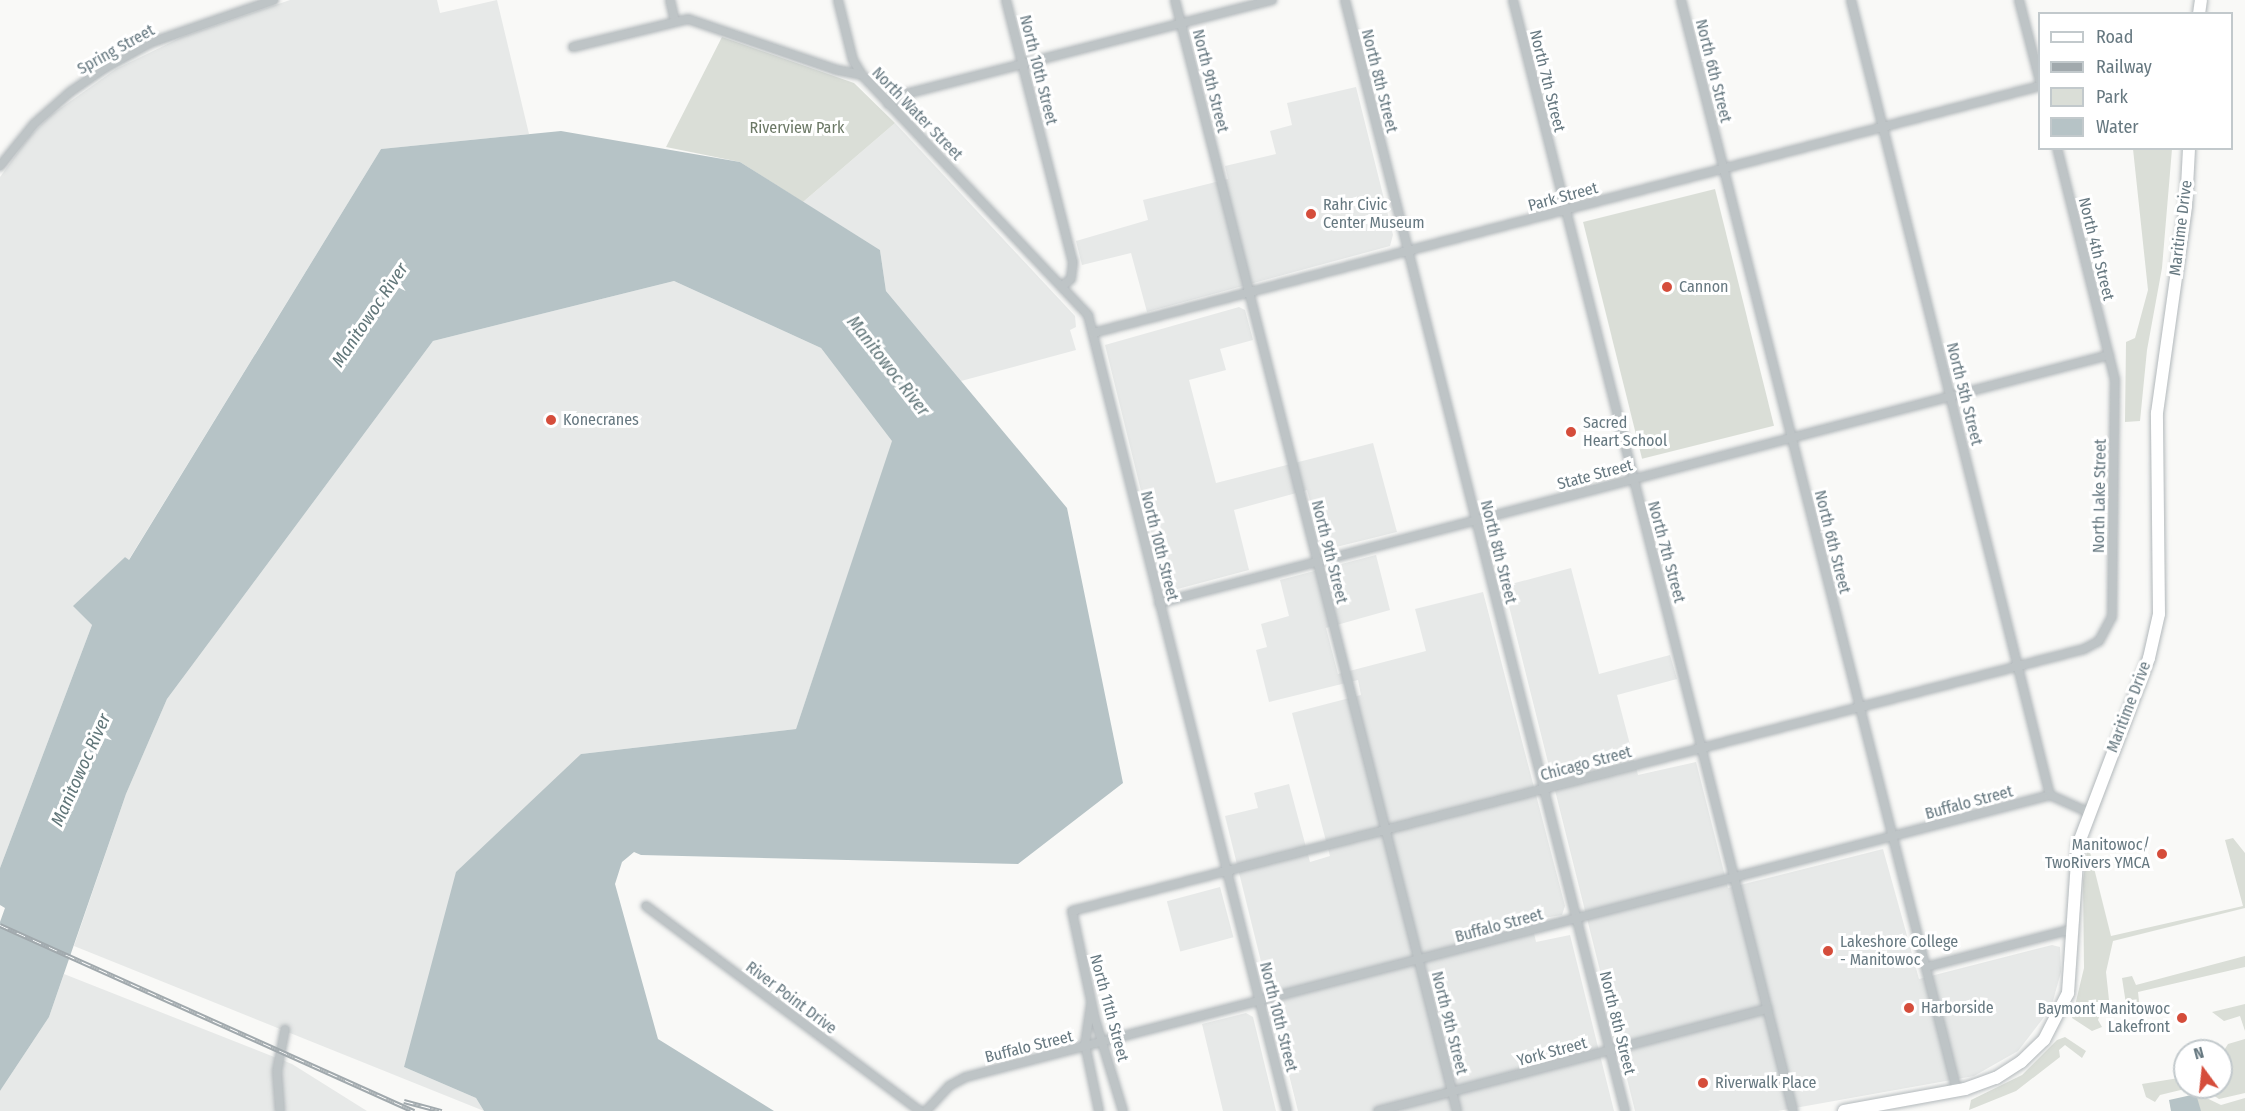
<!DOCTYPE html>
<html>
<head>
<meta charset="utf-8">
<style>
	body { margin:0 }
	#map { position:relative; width:2245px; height:1111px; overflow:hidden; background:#f9f9f7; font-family:"Fira Sans Condensed",sans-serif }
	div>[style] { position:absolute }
	.built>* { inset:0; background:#e7e9e8; transform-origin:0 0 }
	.green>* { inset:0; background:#daded7; transform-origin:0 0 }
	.water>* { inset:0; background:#b6c3c6 }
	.roads { filter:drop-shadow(0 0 2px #b2b8bb) drop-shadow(0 0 2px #b2b8bb) }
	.minor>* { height:8px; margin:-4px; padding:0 4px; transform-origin:4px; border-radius:4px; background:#bec4c6 }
	.primary>* { height:12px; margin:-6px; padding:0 6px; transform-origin:6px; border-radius:6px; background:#fff }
	.rail>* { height:5px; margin-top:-2.5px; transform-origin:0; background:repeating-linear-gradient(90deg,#fff 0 9px,#a1a9ad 0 18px); box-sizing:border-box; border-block:2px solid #a1a9ad }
	.dots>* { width:16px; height:16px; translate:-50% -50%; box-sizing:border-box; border:3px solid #fff; border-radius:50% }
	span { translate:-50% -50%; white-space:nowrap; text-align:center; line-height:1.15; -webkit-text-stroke:6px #fff; paint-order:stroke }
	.street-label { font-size:16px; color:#667880 }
	.park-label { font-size:16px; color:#6b7865 }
	.poi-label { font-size:16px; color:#667880 }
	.left { translate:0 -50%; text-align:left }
	.right { translate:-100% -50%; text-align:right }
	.water-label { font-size:18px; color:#617679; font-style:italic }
	.legend { position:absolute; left:2038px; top:12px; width:195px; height:138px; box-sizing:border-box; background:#fff; border:2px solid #c2c9cc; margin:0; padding:8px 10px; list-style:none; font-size:18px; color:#667880 }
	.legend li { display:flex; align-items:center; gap:12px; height:30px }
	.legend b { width:30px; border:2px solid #c2c9cc }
	.north { position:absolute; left:2173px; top:1039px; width:60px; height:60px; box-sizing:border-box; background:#fff; border:2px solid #c2c9cc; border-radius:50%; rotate:345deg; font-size:16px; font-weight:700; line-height:24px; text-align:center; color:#667880 }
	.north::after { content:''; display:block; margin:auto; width:21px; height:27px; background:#d54d3b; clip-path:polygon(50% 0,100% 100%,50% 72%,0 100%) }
</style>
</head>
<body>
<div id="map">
	<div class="built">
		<div style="clip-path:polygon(290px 0,437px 0,440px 13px,497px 0,529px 134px,381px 149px,128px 561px,125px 557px,74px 606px,92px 625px,0 868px,0 177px,29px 137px,51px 115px,116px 69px,182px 37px)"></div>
		<div style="clip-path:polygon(1356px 87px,1393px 235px,1390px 246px,1147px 312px,1131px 253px,1082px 265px,1076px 241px,1148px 220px,1143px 200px,1228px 179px,1225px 166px,1276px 154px,1270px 131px,1292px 125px,1287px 103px)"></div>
		<div style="clip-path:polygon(895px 123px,1075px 316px,1076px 327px,1070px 330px,1076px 350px,961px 381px,886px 291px,880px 250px,803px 202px)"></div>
		<div style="clip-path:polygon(674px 281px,821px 348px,893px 441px,796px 729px,581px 754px,404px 1067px,476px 1098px,484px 1111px,74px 946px,126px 794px,167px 699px,433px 341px)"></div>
		<div style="clip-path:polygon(1239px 307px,1245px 310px,1253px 340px,1220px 349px,1226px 370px,1189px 380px,1216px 483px,1373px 443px,1397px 532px,1324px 550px,1307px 490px,1234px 510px,1249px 570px,1170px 591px,1164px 584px,1105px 345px)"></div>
		<div style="clip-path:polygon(1376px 555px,1390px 610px,1326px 628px,1338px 674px,1426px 651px,1415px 609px,1483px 592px,1565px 906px,1562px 915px,1531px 920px,1536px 942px,1570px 935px,1614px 1111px,1298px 1111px,1225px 816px,1258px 808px,1254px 793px,1289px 784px,1310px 862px,1330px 856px,1292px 713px,1361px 695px,1358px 680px,1269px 702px,1256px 650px,1267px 647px,1261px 624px,1289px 616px,1280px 580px)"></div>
		<div style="clip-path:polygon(1571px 568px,1599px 674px,1670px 655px,1677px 679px,1617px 695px,1638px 775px,1696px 762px,1728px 888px,1883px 849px,1919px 979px,2052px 945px,2060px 947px,2061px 972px,2051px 1008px,2018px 1051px,1974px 1076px,1778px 1111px,1635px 1111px,1504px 586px)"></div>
		<div style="left:1220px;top:887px;width:52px;height:55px;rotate:75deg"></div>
		<div style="clip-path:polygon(64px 974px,292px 1064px,367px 1111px,0 1111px,0 1091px,49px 1017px)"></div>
		<div style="clip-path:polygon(1246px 1013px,1253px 1017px,1276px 1111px,1223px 1111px,1202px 1024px)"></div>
	</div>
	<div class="green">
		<div style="clip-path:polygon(722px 37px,854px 83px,895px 123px,803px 202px,740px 162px,666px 147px)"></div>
		<div style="clip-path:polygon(2133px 149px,2172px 149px,2162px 268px,2147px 350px,2140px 421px,2125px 422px,2126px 342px,2135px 338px,2148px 290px)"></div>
		<div style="left:1715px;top:189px;width:244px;height:136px;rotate:76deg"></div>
		<div style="clip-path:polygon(2233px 838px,2245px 853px,2245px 908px,2113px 941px,2106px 972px,2109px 1000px,2105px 1000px,2098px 1020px,2102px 1027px,2092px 1031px,2072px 1018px,2084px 968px,2083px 881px,2088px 844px,2111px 936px,2243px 906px,2225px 840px)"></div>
		<div style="clip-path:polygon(2245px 956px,2245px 967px,2138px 992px,2141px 1019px,2135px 1009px,2126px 1004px,2122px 978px,2132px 976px,2136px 985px)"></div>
		<div style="clip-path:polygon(2245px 1004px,2245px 1031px,2240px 1016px,2224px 1021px,2212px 1012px)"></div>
		<div style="clip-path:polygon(2065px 1037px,2086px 1051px,2082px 1058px,2065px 1045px,2059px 1050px,2060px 1057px,2016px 1091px,1969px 1110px,1971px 1100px,2022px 1075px,2057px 1040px)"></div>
		<div style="clip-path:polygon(2245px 1039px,2245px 1093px,2219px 1099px,2201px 1087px,2221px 1087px,2221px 1067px,2227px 1065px,2223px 1052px,2228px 1044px)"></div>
		<div style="clip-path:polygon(2185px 1077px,2185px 1087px,2193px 1087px,2160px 1095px,2155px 1102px,2146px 1097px,2142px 1084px)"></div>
		<div style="clip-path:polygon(2194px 1092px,2221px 1105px,2245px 1098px,2245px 1111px,2199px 1111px)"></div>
	</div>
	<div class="water">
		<div style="clip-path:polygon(561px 131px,740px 162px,880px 250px,886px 291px,1067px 508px,1123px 783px,1018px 864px,641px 855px,634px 852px,622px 862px,615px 884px,658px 1039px,774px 1111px,484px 1111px,476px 1098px,404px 1067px,456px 872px,581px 754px,796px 729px,892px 441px,821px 348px,674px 281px,433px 341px,167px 699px,126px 794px,49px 1017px,0 1091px,0 922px,5px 908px,0 905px,0 868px,92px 625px,73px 606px,125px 557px,129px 560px,381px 149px)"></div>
		<div style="clip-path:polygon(2196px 1094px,2201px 1111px,2171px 1111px,2169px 1100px)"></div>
	</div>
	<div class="roads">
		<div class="minor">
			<div style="left:670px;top:0;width:22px;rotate:77deg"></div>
			<div style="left:838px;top:0;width:62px;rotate:76deg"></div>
			<div style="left:853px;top:60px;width:17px;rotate:59deg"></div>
			<div style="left:862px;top:75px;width:330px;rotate:46.7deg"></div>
			<div style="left:1088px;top:315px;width:820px;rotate:75.96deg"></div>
			<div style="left:1006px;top:0;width:270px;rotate:75.7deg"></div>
			<div style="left:1073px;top:262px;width:17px;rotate:97deg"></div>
			<div style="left:1071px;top:279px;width:11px;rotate:142deg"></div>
			<div style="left:1175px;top:0;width:1146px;rotate:75.76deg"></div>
			<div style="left:1345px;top:0;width:1146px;rotate:75.85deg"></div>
			<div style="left:1513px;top:0;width:1146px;rotate:75.85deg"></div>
			<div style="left:1681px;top:0;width:1125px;rotate:75.8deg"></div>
			<div style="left:1851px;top:0;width:820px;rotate:75.95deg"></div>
			<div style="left:2019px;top:0;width:84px;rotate:75.5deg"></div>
			<div style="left:573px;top:47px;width:118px;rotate:-13.7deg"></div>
			<div style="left:688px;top:19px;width:157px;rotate:18.9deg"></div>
			<div style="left:837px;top:70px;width:25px;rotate:11deg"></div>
			<div style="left:888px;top:104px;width:21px;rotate:-29deg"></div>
			<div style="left:906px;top:94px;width:378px;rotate:-14.4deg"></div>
			<div style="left:0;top:166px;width:54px;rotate:-51deg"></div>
			<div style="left:34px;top:124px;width:48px;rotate:-41.6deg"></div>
			<div style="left:70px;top:92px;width:42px;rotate:-34.4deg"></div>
			<div style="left:105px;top:68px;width:51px;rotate:-29.1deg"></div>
			<div style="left:150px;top:43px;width:131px;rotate:-19.1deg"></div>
			<div style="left:1093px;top:333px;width:979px;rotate:-14.62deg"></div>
			<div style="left:1159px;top:603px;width:982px;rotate:-14.63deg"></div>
			<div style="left:646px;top:906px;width:342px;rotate:36.8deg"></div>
			<div style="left:1926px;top:967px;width:152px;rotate:-14.5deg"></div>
			<div style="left:1091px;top:1004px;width:40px;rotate:98.5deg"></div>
			<div style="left:1085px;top:1044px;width:68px;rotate:78.2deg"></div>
			<div style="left:280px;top:1111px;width:40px;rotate:-94.3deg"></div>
			<div style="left:277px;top:1071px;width:42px;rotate:-79deg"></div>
			<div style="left:926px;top:1111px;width:34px;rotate:-47deg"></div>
			<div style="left:949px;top:1086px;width:19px;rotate:-28deg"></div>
			<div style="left:966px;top:1077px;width:1120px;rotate:-14.58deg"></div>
			<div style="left:2050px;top:795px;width:42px;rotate:24.1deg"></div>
			<div style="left:1123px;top:1111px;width:96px;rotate:-106.9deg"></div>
			<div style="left:1095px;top:1019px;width:110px;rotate:-102deg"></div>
			<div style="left:1072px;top:911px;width:1045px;rotate:-14.51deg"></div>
			<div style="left:2084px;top:649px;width:17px;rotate:-28deg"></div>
			<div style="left:2099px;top:641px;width:27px;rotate:-62deg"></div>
			<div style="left:2112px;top:617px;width:237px;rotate:-89.3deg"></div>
			<div style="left:2115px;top:380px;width:239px;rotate:-104deg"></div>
			<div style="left:1378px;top:1111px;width:403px;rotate:-14.7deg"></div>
		</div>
		<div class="primary">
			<div style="left:2199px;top:14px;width:14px;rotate:-82deg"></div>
			<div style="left:1844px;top:1111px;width:123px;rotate:-10.3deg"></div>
			<div style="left:1965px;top:1089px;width:33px;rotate:-20deg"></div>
			<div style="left:1996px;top:1078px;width:30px;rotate:-33deg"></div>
			<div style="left:2021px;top:1062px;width:32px;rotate:-44deg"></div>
			<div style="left:2044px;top:1040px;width:53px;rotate:-62.9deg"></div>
			<div style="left:2068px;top:993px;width:148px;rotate:-86.1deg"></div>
			<div style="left:2078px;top:845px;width:200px;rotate:-69.2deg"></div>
			<div style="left:2149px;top:658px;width:45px;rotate:-77.2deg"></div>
			<div style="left:2159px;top:614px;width:201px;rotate:-90.6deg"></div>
			<div style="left:2157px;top:413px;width:209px;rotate:-82deg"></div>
			<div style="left:2186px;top:206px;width:58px;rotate:-87deg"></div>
		</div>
	</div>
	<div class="rail">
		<div style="left:0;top:925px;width:454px;rotate:24.2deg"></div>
		<div style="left:404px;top:1101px;width:39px;rotate:15deg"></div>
	</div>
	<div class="dots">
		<div style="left:1311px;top:214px;background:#d54d3b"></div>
		<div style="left:1667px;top:287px;background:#d54d3b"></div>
		<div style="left:551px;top:420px;background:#d54d3b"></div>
		<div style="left:1571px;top:432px;background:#d54d3b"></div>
		<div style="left:2162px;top:854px;background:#d54d3b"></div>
		<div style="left:1828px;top:951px;background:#d54d3b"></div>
		<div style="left:1909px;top:1008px;background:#d54d3b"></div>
		<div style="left:2182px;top:1018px;background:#d54d3b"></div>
		<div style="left:1703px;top:1083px;background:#d54d3b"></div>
	</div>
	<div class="street-label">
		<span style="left:116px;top:50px;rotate:-29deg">Spring Street</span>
		<span style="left:1038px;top:70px;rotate:76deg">North 10th Street</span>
		<span style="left:1713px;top:71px;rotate:76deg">North 6th Street</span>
		<span style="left:1210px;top:81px;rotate:76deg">North 9th Street</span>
		<span style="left:1379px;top:81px;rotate:76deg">North 8th Street</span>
		<span style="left:1547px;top:81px;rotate:76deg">North 7th Street</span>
		<span style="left:917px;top:114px;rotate:46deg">North Water Street</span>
		<span style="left:1563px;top:197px;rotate:-15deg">Park Street</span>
		<span style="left:2181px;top:228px;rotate:-83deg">Maritime Drive</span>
		<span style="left:2096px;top:249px;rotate:76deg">North 4th Street</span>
		<span style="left:1964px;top:394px;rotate:76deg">North 5th Street</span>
		<span style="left:1595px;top:475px;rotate:-15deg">State Street</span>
		<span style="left:2100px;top:496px;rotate:-89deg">North Lake Street</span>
		<span style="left:1832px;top:542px;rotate:76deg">North 6th Street</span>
		<span style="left:1159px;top:546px;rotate:76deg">North 10th Street</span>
		<span style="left:1329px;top:552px;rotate:76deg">North 9th Street</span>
		<span style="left:1498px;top:552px;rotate:76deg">North 8th Street</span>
		<span style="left:1666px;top:552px;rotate:75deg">North 7th Street</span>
		<span style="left:2129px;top:707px;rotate:-69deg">Maritime Drive</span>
		<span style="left:1586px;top:764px;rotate:-15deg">Chicago Street</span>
		<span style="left:1969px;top:803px;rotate:-15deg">Buffalo Street</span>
		<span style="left:1499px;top:926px;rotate:-15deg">Buffalo Street</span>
		<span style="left:791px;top:998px;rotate:37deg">River Point Drive</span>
		<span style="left:1109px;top:1008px;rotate:75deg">North 11th Street</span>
		<span style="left:1278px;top:1017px;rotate:76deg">North 10th Street</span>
		<span style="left:1449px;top:1023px;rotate:76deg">North 9th Street</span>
		<span style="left:1617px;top:1023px;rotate:76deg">North 8th Street</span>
		<span style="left:1029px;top:1047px;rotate:-14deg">Buffalo Street</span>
		<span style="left:1552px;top:1052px;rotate:-15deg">York Street</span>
	</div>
	<div class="park-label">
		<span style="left:797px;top:128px">Riverview Park</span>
	</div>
	<div class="poi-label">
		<span class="left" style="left:1323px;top:214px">Rahr Civic<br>Center Museum</span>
		<span class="left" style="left:1679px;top:287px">Cannon</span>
		<span class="left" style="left:563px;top:420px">Konecranes</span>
		<span class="left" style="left:1583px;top:432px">Sacred<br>Heart School</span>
		<span class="right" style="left:2150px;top:854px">Manitowoc/<br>TwoRivers YMCA</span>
		<span class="left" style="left:1840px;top:951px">Lakeshore College<br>- Manitowoc</span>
		<span class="left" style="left:1921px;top:1008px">Harborside</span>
		<span class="right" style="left:2170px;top:1018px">Baymont Manitowoc<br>Lakefront</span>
		<span class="left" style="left:1715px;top:1083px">Riverwalk Place</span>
	</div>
	<div class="water-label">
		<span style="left:370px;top:315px;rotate:-56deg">Manitowoc River</span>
		<span style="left:888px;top:366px;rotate:52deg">Manitowoc River</span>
		<span style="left:81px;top:770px;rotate:-66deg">Manitowoc River</span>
	</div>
	<ul class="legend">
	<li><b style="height:8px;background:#fff"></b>Road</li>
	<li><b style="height:8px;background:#a1a9ad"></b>Railway</li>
	<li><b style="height:16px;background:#daded7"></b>Park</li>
	<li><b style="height:16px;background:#b6c3c6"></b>Water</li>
	</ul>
	<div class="north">N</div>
</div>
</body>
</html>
